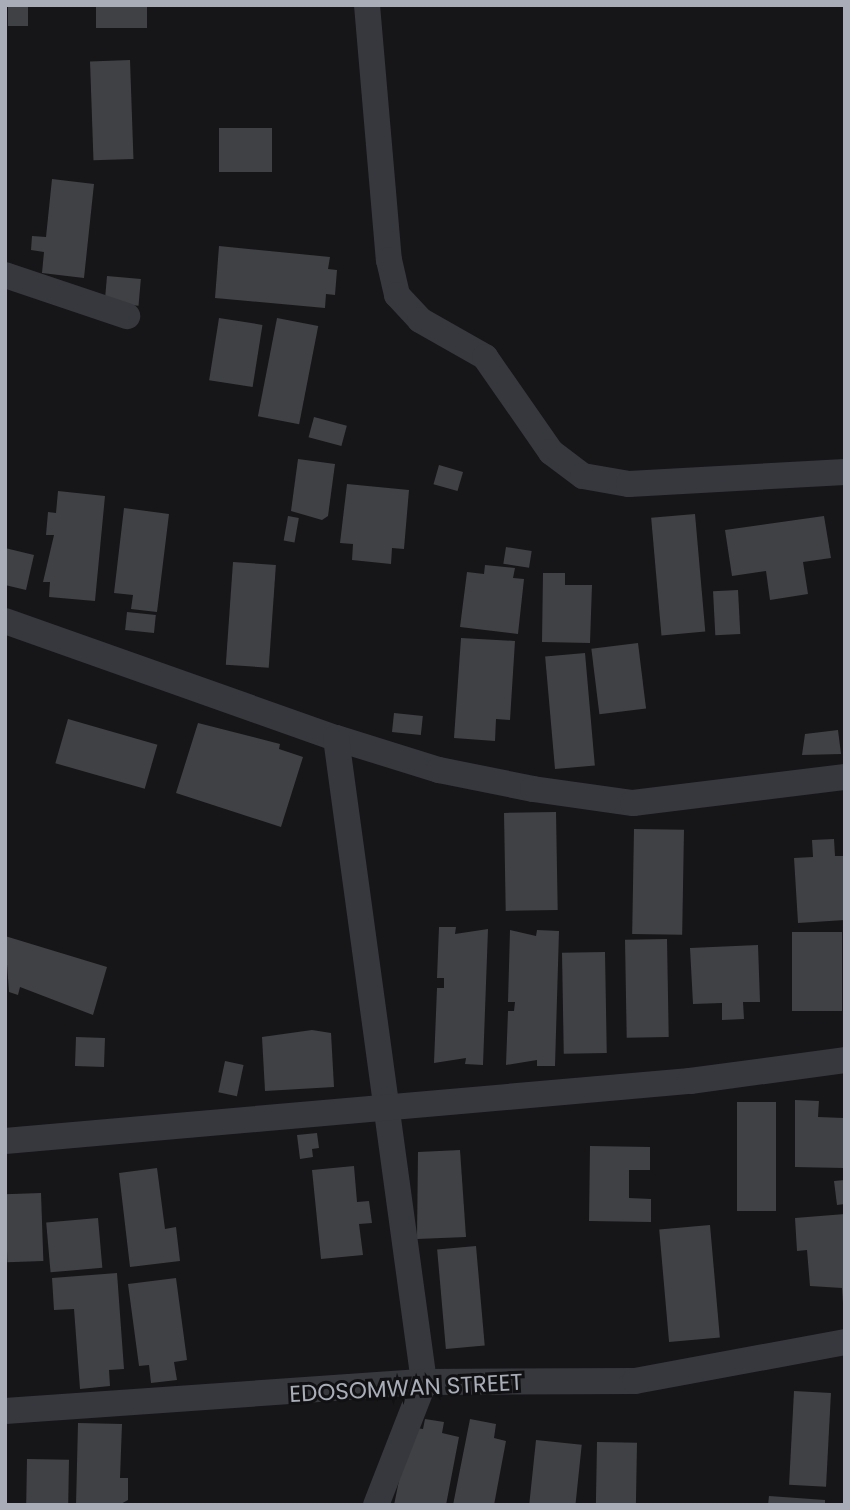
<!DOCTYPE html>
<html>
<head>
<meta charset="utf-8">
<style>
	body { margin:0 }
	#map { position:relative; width:850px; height:1510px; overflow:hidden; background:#161618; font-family:Poppins,sans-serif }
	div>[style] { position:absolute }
	.building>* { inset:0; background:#404145; transform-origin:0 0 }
	.minor>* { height:26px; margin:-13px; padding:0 13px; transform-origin:13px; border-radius:13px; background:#37383d }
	span { translate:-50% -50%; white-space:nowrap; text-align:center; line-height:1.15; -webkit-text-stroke:6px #111113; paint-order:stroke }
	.street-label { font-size:23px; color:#a8adb8 }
	.frame { position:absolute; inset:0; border:7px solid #a8adb8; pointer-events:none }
</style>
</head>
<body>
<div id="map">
	<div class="building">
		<div style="left:8px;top:5px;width:20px;height:21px"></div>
		<div style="left:96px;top:5px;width:51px;height:23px"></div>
		<div style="left:130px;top:60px;width:99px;height:40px;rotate:88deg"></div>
		<div style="left:219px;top:128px;width:53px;height:44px"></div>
		<div style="clip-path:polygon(52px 179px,94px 184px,84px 278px,42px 273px,44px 252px,31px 250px,32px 236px,46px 237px)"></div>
		<div style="clip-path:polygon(219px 246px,330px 257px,328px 269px,337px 270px,335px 295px,326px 294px,325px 308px,215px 298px)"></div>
		<div style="left:107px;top:276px;width:34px;height:27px;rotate:5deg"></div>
		<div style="left:219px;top:318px;width:44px;height:63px;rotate:9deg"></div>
		<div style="left:277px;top:318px;width:42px;height:100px;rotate:11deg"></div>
		<div style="left:314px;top:417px;width:34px;height:21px;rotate:15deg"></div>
		<div style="clip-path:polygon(298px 459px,335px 464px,328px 516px,322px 520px,291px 511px)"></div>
		<div style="left:439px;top:465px;width:25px;height:20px;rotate:16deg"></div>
		<div style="clip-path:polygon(347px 484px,409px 490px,404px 549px,392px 548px,391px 564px,352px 560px,353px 544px,340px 543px)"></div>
		<div style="clip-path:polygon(58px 491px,105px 496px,95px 601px,49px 597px,50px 582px,43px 582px,54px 535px,46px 535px,48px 512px,56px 513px)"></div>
		<div style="clip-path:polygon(124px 508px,169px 514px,157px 612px,131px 609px,133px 595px,114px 593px)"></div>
		<div style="left:695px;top:514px;width:118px;height:44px;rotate:85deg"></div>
		<div style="left:288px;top:516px;width:11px;height:25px;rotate:10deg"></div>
		<div style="clip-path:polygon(824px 516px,831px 558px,803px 562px,808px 594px,770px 600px,766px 571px,732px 576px,725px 530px)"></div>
		<div style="left:506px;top:547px;width:26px;height:17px;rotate:9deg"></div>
		<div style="clip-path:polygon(5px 548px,34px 555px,26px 590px,5px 585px)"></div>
		<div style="left:233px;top:562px;width:43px;height:103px;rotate:4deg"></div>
		<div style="clip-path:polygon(485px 565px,515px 568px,513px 578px,524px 579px,518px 634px,460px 627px,467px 572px,484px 574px)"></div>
		<div style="clip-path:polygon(543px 573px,565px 573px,565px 585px,592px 585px,590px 643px,542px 642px)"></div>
		<div style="left:738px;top:590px;width:44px;height:25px;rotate:87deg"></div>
		<div style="left:127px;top:612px;width:29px;height:18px;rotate:6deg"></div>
		<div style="clip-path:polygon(461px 638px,515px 641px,510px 720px,496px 719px,495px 741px,454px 738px)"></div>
		<div style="left:638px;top:643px;width:66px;height:47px;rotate:83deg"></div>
		<div style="left:585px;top:653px;width:113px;height:40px;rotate:85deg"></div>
		<div style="left:394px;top:713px;width:29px;height:19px;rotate:6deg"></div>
		<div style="left:68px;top:719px;width:93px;height:46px;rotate:16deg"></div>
		<div style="clip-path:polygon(198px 723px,280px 744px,279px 749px,303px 757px,281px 827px,176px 793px)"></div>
		<div style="clip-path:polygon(838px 730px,841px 754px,802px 755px,805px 734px)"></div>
		<div style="left:556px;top:812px;width:98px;height:52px;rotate:89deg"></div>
		<div style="left:634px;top:829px;width:50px;height:105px;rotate:1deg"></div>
		<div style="clip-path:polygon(834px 839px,835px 856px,845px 856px,845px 920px,798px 923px,794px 858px,813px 857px,812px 840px)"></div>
		<div style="clip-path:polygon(439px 927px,456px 927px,455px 934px,488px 929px,483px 1065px,465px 1064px,466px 1058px,434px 1063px,437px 988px,444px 988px,444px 978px,437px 978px)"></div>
		<div style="clip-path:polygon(510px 930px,536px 936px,537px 930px,559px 931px,555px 1066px,537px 1066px,537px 1060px,506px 1065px,508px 1011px,514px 1011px,515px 1002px,508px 1002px)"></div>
		<div style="left:792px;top:932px;width:50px;height:79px"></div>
		<div style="clip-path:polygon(5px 936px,107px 967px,93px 1015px,20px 987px,18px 995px,9px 992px)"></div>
		<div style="left:667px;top:939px;width:98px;height:42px;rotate:89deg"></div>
		<div style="clip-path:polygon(758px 945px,760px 1002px,743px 1002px,744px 1019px,722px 1020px,722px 1003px,693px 1004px,690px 948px)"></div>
		<div style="left:605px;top:952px;width:101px;height:43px;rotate:89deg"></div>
		<div style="clip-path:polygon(312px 1030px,331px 1033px,334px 1087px,265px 1091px,262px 1037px)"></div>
		<div style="left:76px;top:1037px;width:29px;height:29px;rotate:2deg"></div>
		<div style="left:225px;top:1061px;width:19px;height:32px;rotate:12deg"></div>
		<div style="clip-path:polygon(795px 1100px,819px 1101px,818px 1117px,844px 1118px,844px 1168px,795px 1167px)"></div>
		<div style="left:737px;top:1102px;width:39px;height:109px"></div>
		<div style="clip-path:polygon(317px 1133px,319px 1148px,312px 1149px,313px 1157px,300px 1159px,297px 1135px)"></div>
		<div style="clip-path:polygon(590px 1146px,650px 1147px,650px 1170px,629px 1170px,629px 1198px,651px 1199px,651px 1222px,589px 1221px)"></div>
		<div style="clip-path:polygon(460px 1150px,466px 1237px,417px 1239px,418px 1152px)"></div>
		<div style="clip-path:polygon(354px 1166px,357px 1202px,369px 1201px,372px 1223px,359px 1224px,363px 1255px,321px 1259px,312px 1170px)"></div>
		<div style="clip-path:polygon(157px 1168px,165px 1229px,176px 1227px,180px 1261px,130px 1267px,119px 1173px)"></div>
		<div style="clip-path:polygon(845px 1180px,845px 1204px,837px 1205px,834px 1181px)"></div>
		<div style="left:41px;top:1193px;width:68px;height:36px;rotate:88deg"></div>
		<div style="clip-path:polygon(845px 1214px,845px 1303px,843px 1303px,842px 1288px,810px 1286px,807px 1250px,797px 1251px,795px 1218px)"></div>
		<div style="left:98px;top:1218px;width:50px;height:52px;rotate:85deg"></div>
		<div style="left:710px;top:1225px;width:113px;height:51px;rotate:85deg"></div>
		<div style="left:476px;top:1246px;width:100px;height:39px;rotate:85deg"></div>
		<div style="clip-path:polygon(117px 1273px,124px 1369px,109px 1370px,110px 1386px,80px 1389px,74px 1309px,54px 1310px,52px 1278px)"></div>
		<div style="clip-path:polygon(176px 1278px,187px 1360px,174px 1362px,177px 1380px,151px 1383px,149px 1365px,139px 1366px,128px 1284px)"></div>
		<div style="left:794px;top:1391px;width:37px;height:94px;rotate:3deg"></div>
		<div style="clip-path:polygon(425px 1419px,444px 1422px,442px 1433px,459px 1437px,446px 1505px,394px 1505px,410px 1427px,423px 1429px)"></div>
		<div style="clip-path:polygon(470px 1419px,496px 1424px,494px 1438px,506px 1441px,494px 1505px,453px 1505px)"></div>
		<div style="clip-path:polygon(78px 1423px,122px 1424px,120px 1478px,128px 1478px,128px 1500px,119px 1505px,76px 1505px)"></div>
		<div style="left:536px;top:1440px;width:46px;height:65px;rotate:6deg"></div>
		<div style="left:597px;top:1442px;width:40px;height:62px;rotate:1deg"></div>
		<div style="left:27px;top:1459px;width:42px;height:46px;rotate:1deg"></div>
		<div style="clip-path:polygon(769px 1496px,825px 1500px,825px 1505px,768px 1505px)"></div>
	</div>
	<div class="minor">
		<div style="left:367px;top:5px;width:256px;rotate:85.1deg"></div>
		<div style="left:389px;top:260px;width:36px;rotate:77deg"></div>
		<div style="left:397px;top:295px;width:34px;rotate:47deg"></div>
		<div style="left:420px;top:320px;width:75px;rotate:29.6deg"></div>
		<div style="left:485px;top:357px;width:116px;rotate:55.2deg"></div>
		<div style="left:551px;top:452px;width:40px;rotate:37deg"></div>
		<div style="left:583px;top:476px;width:47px;rotate:9.9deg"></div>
		<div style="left:629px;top:484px;width:216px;rotate:-3.2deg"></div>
		<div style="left:5px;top:275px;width:129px;rotate:18.6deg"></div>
		<div style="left:5px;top:621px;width:351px;rotate:19.5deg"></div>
		<div style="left:336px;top:738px;width:108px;rotate:17.3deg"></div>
		<div style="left:439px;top:770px;width:96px;rotate:11.4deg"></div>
		<div style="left:533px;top:789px;width:101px;rotate:8deg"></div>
		<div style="left:633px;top:803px;width:214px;rotate:-7deg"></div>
		<div style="left:336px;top:738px;width:650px;rotate:82.22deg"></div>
		<div style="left:424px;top:1382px;width:132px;rotate:111.3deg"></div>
		<div style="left:5px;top:1141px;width:688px;rotate:-5.01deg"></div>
		<div style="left:690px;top:1081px;width:156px;rotate:-7.7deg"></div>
		<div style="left:5px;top:1411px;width:420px;rotate:-4deg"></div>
		<div style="left:424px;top:1382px;width:211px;rotate:-0.3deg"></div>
		<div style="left:635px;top:1381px;width:214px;rotate:-10.5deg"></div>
	</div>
	<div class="street-label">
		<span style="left:406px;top:1388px;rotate:-3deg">EDOSOMWAN STREET</span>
	</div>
	<div class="frame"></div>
</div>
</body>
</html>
